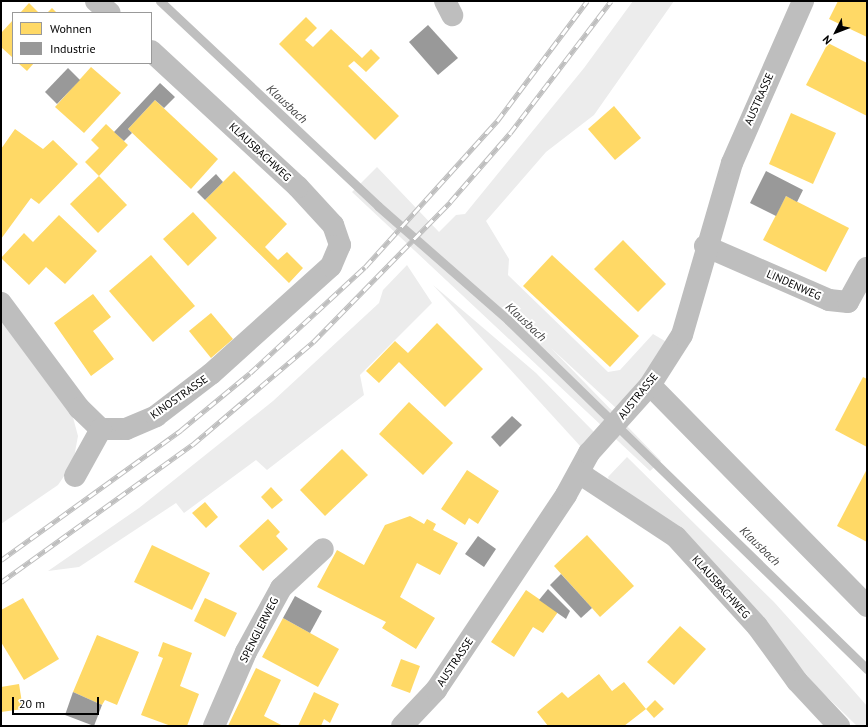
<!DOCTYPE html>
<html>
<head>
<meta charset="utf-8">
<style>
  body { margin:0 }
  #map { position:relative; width:868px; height:727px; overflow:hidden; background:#fff; font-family:"PT Sans",sans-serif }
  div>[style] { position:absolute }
  .green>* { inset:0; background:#ececec }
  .homes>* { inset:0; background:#ffd966 }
  .industry>* { inset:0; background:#999 }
  .stream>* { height:9px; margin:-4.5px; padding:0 4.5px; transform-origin:4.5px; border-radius:4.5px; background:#bfbfbf }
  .minor>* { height:22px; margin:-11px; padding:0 11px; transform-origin:11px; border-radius:11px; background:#bebebe }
  .rail>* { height:4.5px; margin-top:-2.25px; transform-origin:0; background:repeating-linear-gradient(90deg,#fff 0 9px,#bebebe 0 18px); box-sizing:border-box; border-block:1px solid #bebebe }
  span { translate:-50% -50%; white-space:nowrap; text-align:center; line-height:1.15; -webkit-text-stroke:4px #fff; paint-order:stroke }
  .street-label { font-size:11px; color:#000 }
  .water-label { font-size:12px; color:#444; font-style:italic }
  .frame { position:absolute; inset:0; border:2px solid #000; pointer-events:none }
  .legend { position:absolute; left:12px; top:12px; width:140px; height:52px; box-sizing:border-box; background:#fff; border:1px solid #999; margin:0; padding:5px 7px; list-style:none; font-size:12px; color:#000 }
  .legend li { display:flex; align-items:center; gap:8px; height:20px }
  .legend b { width:20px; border:1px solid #999 }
  .north { position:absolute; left:816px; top:12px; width:40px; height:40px; -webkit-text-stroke:3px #fff; paint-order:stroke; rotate:228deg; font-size:11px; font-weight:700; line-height:16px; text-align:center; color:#000 }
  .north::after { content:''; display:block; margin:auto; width:14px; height:18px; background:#000; clip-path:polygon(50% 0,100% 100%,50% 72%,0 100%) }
  .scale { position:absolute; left:12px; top:697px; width:87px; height:18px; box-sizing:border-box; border:2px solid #000; border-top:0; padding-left:5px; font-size:12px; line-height:14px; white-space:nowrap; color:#000; -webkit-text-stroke:3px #fff; paint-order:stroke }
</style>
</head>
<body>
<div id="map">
  <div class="green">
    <i style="clip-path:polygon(633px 1px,674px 1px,594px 115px,546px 152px,486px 221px,509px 259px,508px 275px,608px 372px,620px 370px,653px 334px,670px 344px,616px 408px,551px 348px,661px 461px,650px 471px,352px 192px,377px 167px,439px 232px,456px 215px,465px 214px,584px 68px)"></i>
    <i style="clip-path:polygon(407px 265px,432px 303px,360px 375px,364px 395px,267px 470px,256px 460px,184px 513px,176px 503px,79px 567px,48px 571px,139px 508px,273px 401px,379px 303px,383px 290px)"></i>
    <i style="clip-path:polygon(433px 285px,536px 373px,594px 432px,581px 447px)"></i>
    <i style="clip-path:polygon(1px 317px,71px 410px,78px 436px,73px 463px,58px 485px,1px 524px)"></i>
    <i style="clip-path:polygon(627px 457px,774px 602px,846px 682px,867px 706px,867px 726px,857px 726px,817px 687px,685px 533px,611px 487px,608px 477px)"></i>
  </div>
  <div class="homes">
    <i style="clip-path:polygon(838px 1px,867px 1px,867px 37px,829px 19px)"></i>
    <i style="clip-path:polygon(29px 3px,39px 13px,20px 13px)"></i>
    <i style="clip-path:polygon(52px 8px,57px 13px,47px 13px)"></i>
    <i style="clip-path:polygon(306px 17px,317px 28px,305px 40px,313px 47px,331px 29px,362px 58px,371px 49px,380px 58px,366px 72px,354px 61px,348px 66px,399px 116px,375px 140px,279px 44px)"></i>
    <i style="clip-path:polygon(13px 20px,13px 58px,1px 47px,1px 33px)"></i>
    <i style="clip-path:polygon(828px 43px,867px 63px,867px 116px,806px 85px)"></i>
    <i style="clip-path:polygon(18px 63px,34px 63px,27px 71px)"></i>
    <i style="clip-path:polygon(91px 67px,121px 93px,84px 133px,55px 107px)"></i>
    <i style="clip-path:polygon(155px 100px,218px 159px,191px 189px,128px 129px)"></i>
    <i style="clip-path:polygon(614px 106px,641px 138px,615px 160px,588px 129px)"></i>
    <i style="clip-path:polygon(791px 113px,836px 133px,813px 184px,769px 164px)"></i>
    <i style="clip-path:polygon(106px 124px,128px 145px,99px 176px,85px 162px,99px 148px,91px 140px)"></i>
    <i style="clip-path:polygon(15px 129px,43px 149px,53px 140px,78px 164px,39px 204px,31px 198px,1px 239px,1px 149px)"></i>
    <i style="clip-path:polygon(234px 171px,287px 224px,265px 247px,278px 260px,287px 252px,303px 268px,289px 283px,205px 200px)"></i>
    <i style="clip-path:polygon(99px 176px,127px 205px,98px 233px,70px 204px)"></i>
    <i style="clip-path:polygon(786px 196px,849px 228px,826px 272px,763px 240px)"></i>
    <i style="clip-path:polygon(193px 212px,217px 238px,188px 266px,163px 239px)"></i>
    <i style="clip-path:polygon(59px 215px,97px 251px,65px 284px,46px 267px,29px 285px,1px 258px,24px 233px,33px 242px)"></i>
    <i style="clip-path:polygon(623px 240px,666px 284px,638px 312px,594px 269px)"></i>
    <i style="clip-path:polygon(151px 255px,195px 306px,153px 342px,109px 291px)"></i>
    <i style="clip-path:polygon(552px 255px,639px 336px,610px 367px,523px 286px)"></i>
    <i style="clip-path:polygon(93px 294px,111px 317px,93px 331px,114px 359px,91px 376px,54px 323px)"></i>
    <i style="clip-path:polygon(211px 313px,233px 339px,211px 358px,189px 331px)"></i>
    <i style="clip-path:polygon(437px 323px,483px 369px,445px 407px,399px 362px,379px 383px,366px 371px,395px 341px,408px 353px)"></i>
    <i style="clip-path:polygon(863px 377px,867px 379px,867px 447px,835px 430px)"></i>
    <i style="clip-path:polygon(409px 402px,453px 443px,423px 475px,379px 434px)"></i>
    <i style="clip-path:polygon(342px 449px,368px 475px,325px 516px,300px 490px)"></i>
    <i style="clip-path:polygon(867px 469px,867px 542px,837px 526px)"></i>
    <i style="clip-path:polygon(467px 470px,499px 491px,478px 524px,469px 518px,465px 525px,441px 509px)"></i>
    <i style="clip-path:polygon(271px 487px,283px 500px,272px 509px,261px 497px)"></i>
    <i style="clip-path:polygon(205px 502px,218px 517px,206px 528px,192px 513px)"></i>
    <i style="clip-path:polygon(410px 516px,424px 524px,427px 519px,436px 524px,433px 530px,458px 543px,440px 575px,417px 563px,400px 597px,435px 618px,416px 649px,382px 628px,386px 622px,317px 587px,337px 550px,364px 565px,385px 525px)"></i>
    <i style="clip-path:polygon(268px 519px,280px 532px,276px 536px,288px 549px,263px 571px,239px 546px)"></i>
    <i style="clip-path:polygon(587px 535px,634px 586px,600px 617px,554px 566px)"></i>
    <i style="clip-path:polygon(152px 545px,210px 573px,192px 610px,134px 582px)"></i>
    <i style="clip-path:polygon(526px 590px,558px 612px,543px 633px,533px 627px,514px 657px,491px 642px)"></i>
    <i style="clip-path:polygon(23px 598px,59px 659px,24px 680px,1px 642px,1px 610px)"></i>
    <i style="clip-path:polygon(205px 598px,237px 613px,225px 637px,194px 621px)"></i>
    <i style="clip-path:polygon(283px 618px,339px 649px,318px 687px,262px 657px)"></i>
    <i style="clip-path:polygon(680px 626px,706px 649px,674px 685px,647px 662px)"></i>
    <i style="clip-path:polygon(97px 635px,139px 652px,117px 705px,105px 700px,102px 705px,73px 692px)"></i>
    <i style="clip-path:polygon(163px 642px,192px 653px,180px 686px,199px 694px,187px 726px,171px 726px,141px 715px,163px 658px,158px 656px)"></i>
    <i style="clip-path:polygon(401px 659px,420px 666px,410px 693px,391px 686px)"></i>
    <i style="clip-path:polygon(256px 668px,281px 680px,264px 716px,283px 726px,228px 726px)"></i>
    <i style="clip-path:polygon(599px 674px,612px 691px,624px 682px,646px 709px,624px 726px,548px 726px,537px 712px,562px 692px,568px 698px)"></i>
    <i style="clip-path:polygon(19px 684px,23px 709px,1px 712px,1px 687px)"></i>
    <i style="clip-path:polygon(314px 692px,339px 704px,330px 723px,324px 719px,321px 726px,298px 726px)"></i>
    <i style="clip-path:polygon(655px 700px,664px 709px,654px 718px,646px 709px)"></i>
  </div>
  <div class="industry">
    <i style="clip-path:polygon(428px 25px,458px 58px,438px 75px,409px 42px)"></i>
    <i style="clip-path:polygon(68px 68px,80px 80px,57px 104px,45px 92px)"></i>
    <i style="clip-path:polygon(160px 83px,175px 97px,164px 108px,155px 100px,128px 129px,132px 133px,124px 141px,114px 132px)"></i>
    <i style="clip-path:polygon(766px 171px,803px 190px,797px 202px,786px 196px,776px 216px,750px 203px)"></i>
    <i style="clip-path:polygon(216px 174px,223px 182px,205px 200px,197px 192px)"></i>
    <i style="clip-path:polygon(512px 416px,522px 425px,500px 447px,491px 437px)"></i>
    <i style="clip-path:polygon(478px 536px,496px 549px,484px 567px,465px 554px)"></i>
    <i style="clip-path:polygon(561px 574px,592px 608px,581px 618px,550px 585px)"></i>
    <i style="clip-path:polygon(548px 589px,570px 611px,566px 619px,539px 600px)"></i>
    <i style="clip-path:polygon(295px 596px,322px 611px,310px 633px,283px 618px)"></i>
    <i style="clip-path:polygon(73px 692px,102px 705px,94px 726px,65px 715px)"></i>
  </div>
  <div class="stream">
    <i style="left:160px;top:1px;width:299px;rotate:43.2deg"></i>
    <i style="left:378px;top:206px;width:173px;rotate:41.2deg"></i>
    <i style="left:508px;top:320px;width:501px;rotate:44.19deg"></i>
  </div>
  <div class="minor">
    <i style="left:96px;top:1px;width:18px;rotate:41deg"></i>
    <i style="left:445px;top:1px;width:16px;rotate:63deg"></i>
    <i style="left:705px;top:246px;width:135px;rotate:23.5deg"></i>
    <i style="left:829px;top:300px;width:19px;rotate:6deg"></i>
    <i style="left:848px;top:302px;width:39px;rotate:-61deg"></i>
    <i style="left:1px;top:303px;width:131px;rotate:53.4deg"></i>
    <i style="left:79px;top:408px;width:30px;rotate:44deg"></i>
    <i style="left:101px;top:429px;width:25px"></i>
    <i style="left:126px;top:429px;width:33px;rotate:-23deg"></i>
    <i style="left:156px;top:416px;width:69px;rotate:-37.4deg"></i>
    <i style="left:211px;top:374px;width:161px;rotate:-42deg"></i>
    <i style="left:331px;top:266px;width:23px;rotate:-67deg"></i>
    <i style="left:340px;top:245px;width:21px;rotate:-109deg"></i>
    <i style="left:333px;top:225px;width:52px;rotate:-132.6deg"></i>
    <i style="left:298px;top:187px;width:200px;rotate:-137.2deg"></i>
    <i style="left:650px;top:385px;width:310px;rotate:45.5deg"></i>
    <i style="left:579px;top:473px;width:116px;rotate:33.4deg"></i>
    <i style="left:676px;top:537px;width:120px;rotate:47.7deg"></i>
    <i style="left:757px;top:626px;width:68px;rotate:54deg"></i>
    <i style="left:797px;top:681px;width:62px;rotate:47deg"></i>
    <i style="left:75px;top:476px;width:54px;rotate:-61deg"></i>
    <i style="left:214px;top:726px;width:81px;rotate:-66.6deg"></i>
    <i style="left:246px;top:652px;width:73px;rotate:-61.3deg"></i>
    <i style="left:281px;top:588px;width:57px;rotate:-42.9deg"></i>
    <i style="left:402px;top:726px;width:50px;rotate:-46.6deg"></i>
    <i style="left:436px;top:690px;width:234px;rotate:-56.3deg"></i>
    <i style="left:566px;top:495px;width:48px;rotate:-61.3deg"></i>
    <i style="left:589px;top:453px;width:91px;rotate:-48.1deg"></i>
    <i style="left:650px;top:385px;width:59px;rotate:-57.4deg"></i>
    <i style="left:682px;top:335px;width:179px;rotate:-73.8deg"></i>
    <i style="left:732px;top:163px;width:177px;rotate:-66.3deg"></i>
  </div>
  <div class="rail">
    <i style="left:1px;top:560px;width:222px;rotate:-35.8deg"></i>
    <i style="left:181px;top:430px;width:89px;rotate:-39.6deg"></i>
    <i style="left:250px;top:373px;width:156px;rotate:-42.7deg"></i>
    <i style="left:365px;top:267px;width:197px;rotate:-47.9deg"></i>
    <i style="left:497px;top:121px;width:150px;rotate:-53.1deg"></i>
    <i style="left:1px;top:582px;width:235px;rotate:-35.7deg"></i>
    <i style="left:192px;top:445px;width:159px;rotate:-40.4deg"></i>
    <i style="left:313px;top:342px;width:196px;rotate:-45.6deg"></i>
    <i style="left:450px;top:202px;width:91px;rotate:-49deg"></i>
    <i style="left:510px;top:133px;width:166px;rotate:-52.6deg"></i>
  </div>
  <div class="street-label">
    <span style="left:759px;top:99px;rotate:-66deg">AUSTRASSE</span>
    <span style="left:260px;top:152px;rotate:43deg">KLAUSBACHWEG</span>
    <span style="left:794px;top:285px;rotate:24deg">LINDENWEG</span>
    <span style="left:638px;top:396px;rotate:-51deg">AUSTRASSE</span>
    <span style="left:179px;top:397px;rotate:-35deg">KINOSTRASSE</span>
    <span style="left:721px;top:587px;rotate:48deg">KLAUSBACHWEG</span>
    <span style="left:259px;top:630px;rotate:-63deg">SPENGLERWEG</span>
    <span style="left:455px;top:662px;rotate:-56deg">AUSTRASSE</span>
  </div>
  <div class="water-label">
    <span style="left:287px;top:104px;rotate:43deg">Klausbach</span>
    <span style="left:526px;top:322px;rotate:43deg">Klausbach</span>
    <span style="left:760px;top:546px;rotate:44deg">Klausbach</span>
  </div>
  <div class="frame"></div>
  <ul class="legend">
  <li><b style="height:11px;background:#ffd966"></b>Wohnen</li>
  <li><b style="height:11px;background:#999"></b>Industrie</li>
  </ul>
  <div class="north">N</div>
  <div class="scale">20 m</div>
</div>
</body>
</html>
